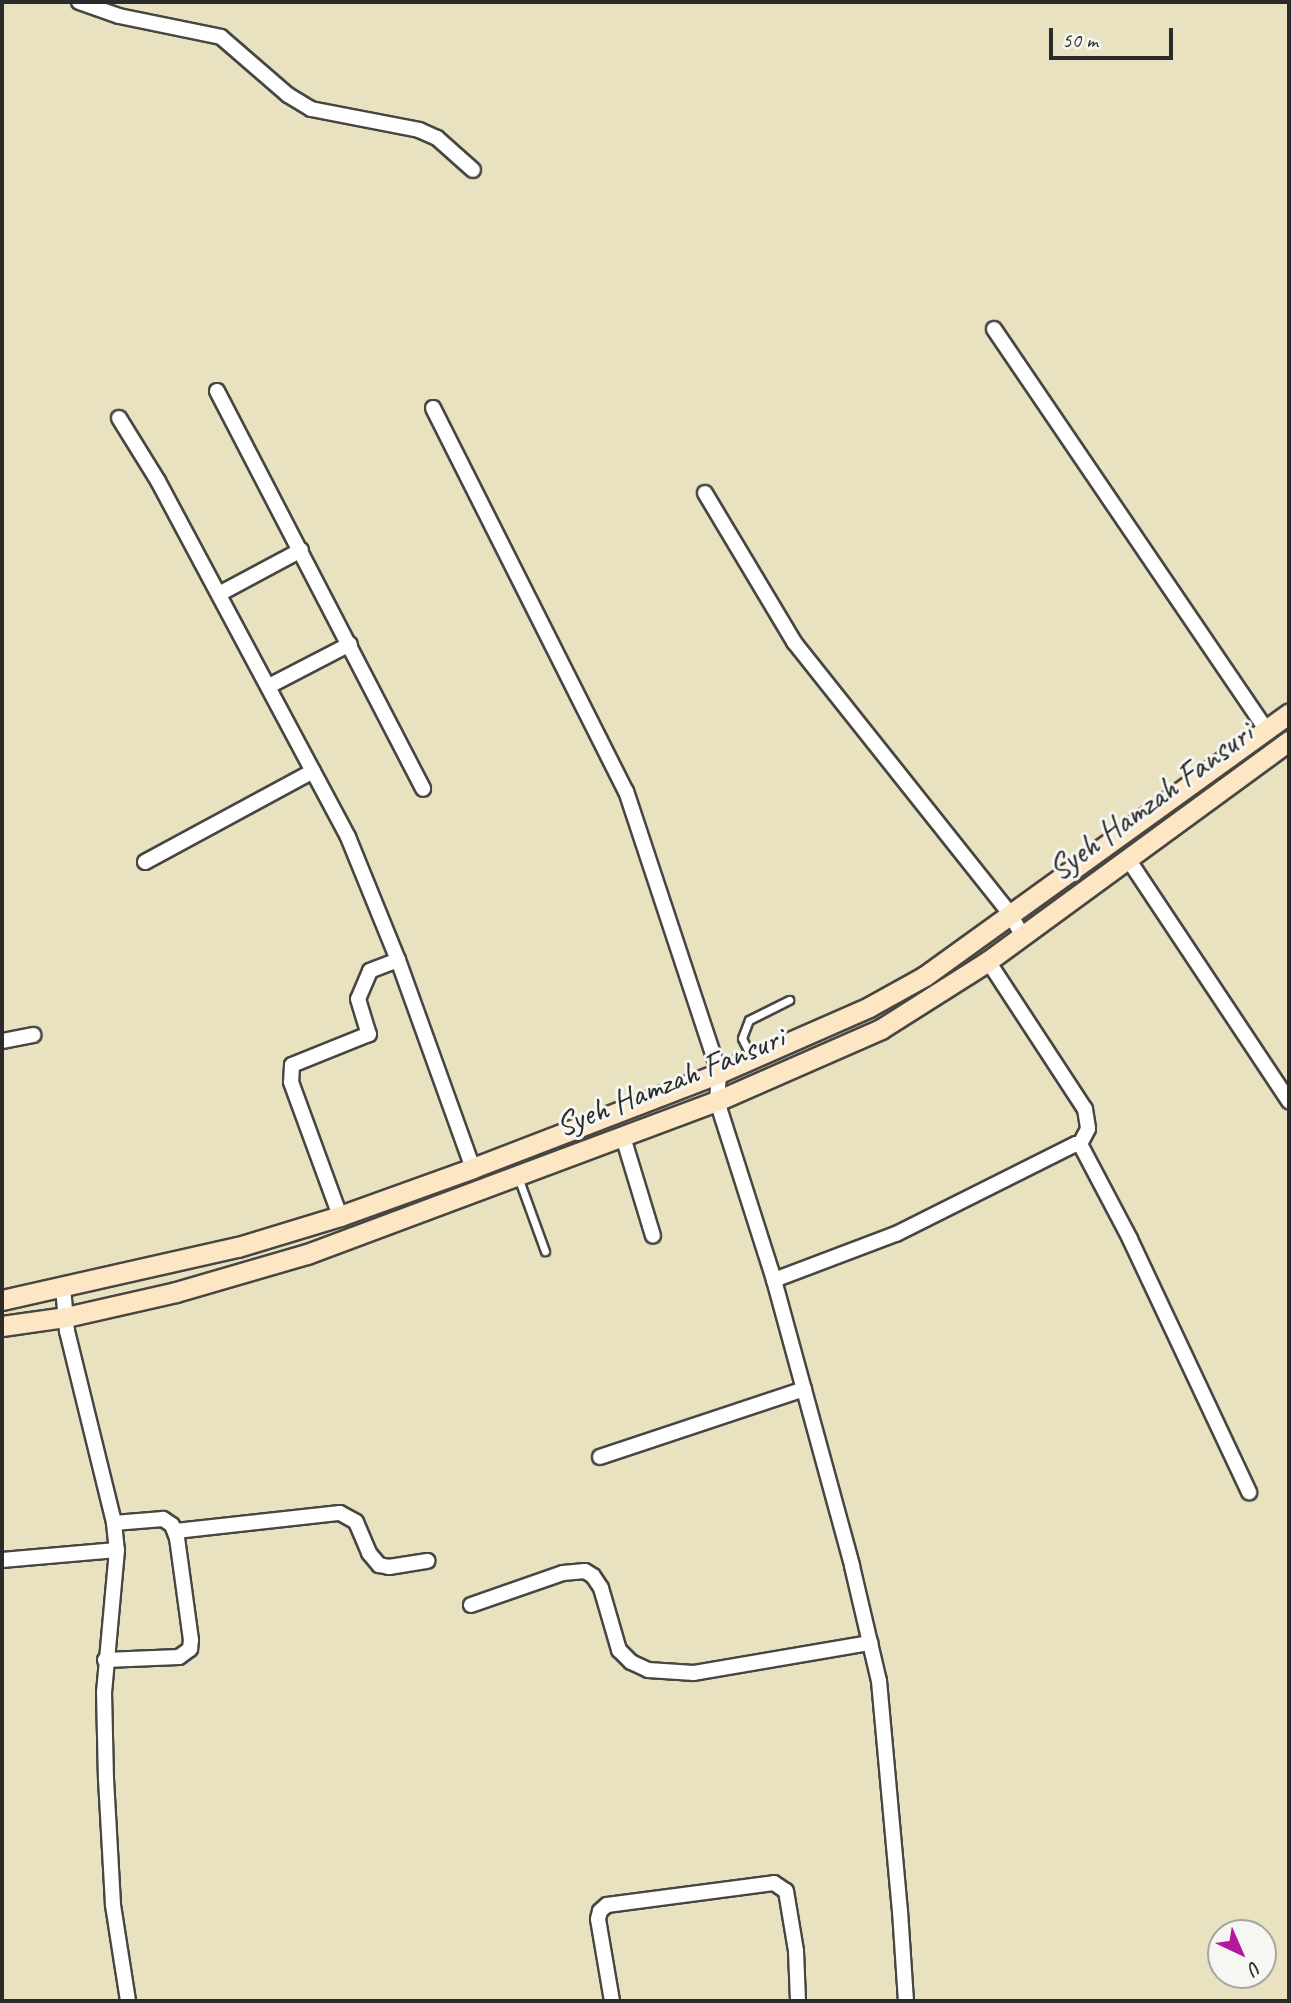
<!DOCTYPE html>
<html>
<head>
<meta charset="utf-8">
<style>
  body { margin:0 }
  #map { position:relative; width:1291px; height:2003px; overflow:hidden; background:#e9e2c1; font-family:Caveat,sans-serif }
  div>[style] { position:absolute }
  .roads { filter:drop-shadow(2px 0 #484642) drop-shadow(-2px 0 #484642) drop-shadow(0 2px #484642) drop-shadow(0 -2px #484642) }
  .service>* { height:7px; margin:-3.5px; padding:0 3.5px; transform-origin:3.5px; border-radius:3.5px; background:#fff }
  .minor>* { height:14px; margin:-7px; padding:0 7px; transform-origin:7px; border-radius:7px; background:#fff }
  .secondary>* { height:19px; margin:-9.5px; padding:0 9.5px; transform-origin:9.5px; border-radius:9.5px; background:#fce6c4 }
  span { translate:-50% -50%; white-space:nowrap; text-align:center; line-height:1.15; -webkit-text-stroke:6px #f6f6f2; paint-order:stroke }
  .street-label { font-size:33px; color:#2b2b2b }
  .frame { position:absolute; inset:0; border:4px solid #2b2b2b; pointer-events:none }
  .north { position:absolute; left:1207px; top:1919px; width:70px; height:70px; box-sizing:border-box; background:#f6f6f2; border:2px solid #a5a5a2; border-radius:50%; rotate:136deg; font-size:19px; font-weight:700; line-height:28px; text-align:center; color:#2b2b2b }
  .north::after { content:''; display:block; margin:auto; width:24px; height:32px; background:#b5179e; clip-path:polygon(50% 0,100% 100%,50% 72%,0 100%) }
  .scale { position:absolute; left:1049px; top:28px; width:124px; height:32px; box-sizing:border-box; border:4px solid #2b2b2b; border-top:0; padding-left:9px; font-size:21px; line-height:24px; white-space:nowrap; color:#2b2b2b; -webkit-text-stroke:5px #f6f6f2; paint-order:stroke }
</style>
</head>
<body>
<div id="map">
  <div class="roads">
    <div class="service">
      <i style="left:752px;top:1058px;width:22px;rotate:-117deg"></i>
      <i style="left:742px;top:1038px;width:19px;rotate:-69deg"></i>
      <i style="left:749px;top:1020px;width:45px;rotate:-26.6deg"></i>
      <i style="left:518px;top:1177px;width:79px;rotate:70deg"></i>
    </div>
    <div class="minor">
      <i style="left:79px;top:2px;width:42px;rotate:19.3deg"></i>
      <i style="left:119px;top:16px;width:104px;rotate:11.6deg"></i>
      <i style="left:221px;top:37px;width:89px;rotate:40.9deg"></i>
      <i style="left:288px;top:95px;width:27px;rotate:31deg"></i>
      <i style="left:311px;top:109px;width:110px;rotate:11deg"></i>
      <i style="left:419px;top:130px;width:20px;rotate:24deg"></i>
      <i style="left:437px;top:138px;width:48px;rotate:41.6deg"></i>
      <i style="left:994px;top:329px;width:484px;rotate:55.8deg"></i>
      <i style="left:217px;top:391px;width:448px;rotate:62.6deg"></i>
      <i style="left:433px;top:408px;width:429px;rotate:63.3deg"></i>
      <i style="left:626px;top:791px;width:297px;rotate:71.7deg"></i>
      <i style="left:719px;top:1073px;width:28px;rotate:94deg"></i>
      <i style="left:717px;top:1101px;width:188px;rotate:72.3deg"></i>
      <i style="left:774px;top:1280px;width:296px;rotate:74.7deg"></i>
      <i style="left:852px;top:1566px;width:118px;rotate:76.8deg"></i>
      <i style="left:879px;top:1681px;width:231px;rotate:84.8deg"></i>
      <i style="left:900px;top:1911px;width:90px;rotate:86.2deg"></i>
      <i style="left:119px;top:418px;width:74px;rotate:58.2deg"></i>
      <i style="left:158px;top:481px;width:404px;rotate:61.9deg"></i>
      <i style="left:348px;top:837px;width:133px;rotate:67.9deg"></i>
      <i style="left:398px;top:960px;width:30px;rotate:159deg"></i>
      <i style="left:370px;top:971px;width:30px;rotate:113deg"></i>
      <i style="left:358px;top:999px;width:37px;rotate:73deg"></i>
      <i style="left:369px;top:1034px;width:83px;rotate:158.1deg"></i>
      <i style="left:292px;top:1065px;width:17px;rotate:93deg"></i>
      <i style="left:291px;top:1082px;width:143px;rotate:69.9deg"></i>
      <i style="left:705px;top:493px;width:174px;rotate:59.1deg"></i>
      <i style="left:794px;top:642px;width:347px;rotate:51.5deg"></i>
      <i style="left:1010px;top:914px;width:24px;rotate:60deg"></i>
      <i style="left:219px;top:594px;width:93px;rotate:-28.2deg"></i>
      <i style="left:269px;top:686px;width:91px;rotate:-27.4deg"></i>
      <i style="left:1128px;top:859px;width:291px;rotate:56.4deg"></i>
      <i style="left:145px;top:862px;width:191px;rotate:-28.4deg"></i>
      <i style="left:398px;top:960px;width:221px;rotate:70.2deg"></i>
      <i style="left:988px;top:961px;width:177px;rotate:56.8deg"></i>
      <i style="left:1085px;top:1109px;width:20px;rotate:81deg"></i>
      <i style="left:1088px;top:1129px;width:17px;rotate:118deg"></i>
      <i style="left:2px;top:1041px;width:32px;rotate:-11deg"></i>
      <i style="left:623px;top:1137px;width:103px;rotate:73.1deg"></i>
      <i style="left:1080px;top:1144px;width:107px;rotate:62.2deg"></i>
      <i style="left:1130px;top:1239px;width:280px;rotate:64.8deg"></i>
      <i style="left:774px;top:1280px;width:130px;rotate:-20.7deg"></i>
      <i style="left:896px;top:1234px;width:201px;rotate:-26.6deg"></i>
      <i style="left:1076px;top:1144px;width:4px"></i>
      <i style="left:63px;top:1288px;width:43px;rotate:84.7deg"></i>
      <i style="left:67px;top:1331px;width:198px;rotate:76.2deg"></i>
      <i style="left:114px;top:1523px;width:27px;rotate:84deg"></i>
      <i style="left:117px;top:1550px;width:143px;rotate:95.2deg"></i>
      <i style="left:104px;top:1692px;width:87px;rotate:88.7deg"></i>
      <i style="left:106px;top:1779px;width:126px;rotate:86.8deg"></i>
      <i style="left:113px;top:1905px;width:97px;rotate:81.1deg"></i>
      <i style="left:600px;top:1457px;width:215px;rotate:-18.4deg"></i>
      <i style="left:176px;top:1531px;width:165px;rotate:-6.3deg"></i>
      <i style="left:340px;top:1513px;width:18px;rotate:29deg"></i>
      <i style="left:356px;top:1522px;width:34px;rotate:67deg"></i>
      <i style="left:369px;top:1553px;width:16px;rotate:50deg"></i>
      <i style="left:379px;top:1565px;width:10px;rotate:11deg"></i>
      <i style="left:389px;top:1567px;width:39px;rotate:-9deg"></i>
      <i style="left:2px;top:1560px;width:115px;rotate:-5deg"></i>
      <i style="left:471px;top:1605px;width:97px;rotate:-19.2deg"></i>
      <i style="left:563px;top:1573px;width:22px;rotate:-5deg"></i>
      <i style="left:585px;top:1571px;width:9px;rotate:32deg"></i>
      <i style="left:593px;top:1576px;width:14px;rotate:56deg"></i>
      <i style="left:601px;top:1588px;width:65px;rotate:73.8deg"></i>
      <i style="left:619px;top:1650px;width:17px;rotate:45deg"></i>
      <i style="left:631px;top:1662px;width:19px;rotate:25deg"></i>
      <i style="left:648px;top:1670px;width:46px;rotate:3.7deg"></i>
      <i style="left:694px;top:1673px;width:179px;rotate:-9.7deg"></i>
      <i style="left:105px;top:1660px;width:74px;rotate:-2.3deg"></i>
      <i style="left:179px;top:1657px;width:14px;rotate:-36deg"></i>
      <i style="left:190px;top:1649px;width:9px;rotate:-84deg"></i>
      <i style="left:191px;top:1640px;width:103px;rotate:-97.8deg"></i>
      <i style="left:177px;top:1538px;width:14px;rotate:-111deg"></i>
      <i style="left:172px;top:1525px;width:11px;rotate:-146deg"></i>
      <i style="left:163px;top:1519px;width:49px;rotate:175.3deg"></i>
      <i style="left:612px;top:2001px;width:83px;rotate:-99.7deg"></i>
      <i style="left:598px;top:1919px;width:8px;rotate:-76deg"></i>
      <i style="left:600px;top:1911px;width:9px;rotate:-41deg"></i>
      <i style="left:607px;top:1905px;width:168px;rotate:-7.5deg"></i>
      <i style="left:774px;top:1883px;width:14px;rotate:34deg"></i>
      <i style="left:786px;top:1891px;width:61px;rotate:80.5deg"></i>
      <i style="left:796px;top:1951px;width:50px;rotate:87.7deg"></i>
    </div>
    <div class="secondary">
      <i style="left:2px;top:1300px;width:242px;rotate:-12.7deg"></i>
      <i style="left:238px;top:1247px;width:107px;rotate:-16.9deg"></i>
      <i style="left:340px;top:1216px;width:141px;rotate:-19.8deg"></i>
      <i style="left:473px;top:1168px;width:264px;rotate:-21.1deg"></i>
      <i style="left:719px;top:1073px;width:164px;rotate:-23.7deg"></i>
      <i style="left:869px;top:1007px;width:64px;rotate:-29deg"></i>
      <i style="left:925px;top:976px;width:449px;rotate:-35.8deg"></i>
      <i style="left:2px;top:1326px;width:65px;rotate:-8deg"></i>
      <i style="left:66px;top:1317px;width:113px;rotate:-12.8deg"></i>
      <i style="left:176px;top:1292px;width:136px;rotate:-16.2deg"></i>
      <i style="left:307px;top:1254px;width:438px;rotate:-20.5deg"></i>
      <i style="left:717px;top:1101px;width:179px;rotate:-23.7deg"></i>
      <i style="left:881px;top:1029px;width:127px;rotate:-32.4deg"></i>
      <i style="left:988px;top:961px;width:373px;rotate:-36.2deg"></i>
    </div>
  </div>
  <div class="street-label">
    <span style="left:1151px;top:802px;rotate:-36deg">Syeh Hamzah Fansuri</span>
    <span style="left:670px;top:1082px;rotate:-22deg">Syeh Hamzah Fansuri</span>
  </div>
  <div class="frame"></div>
  <div class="north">U</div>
  <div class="scale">50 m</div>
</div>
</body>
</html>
